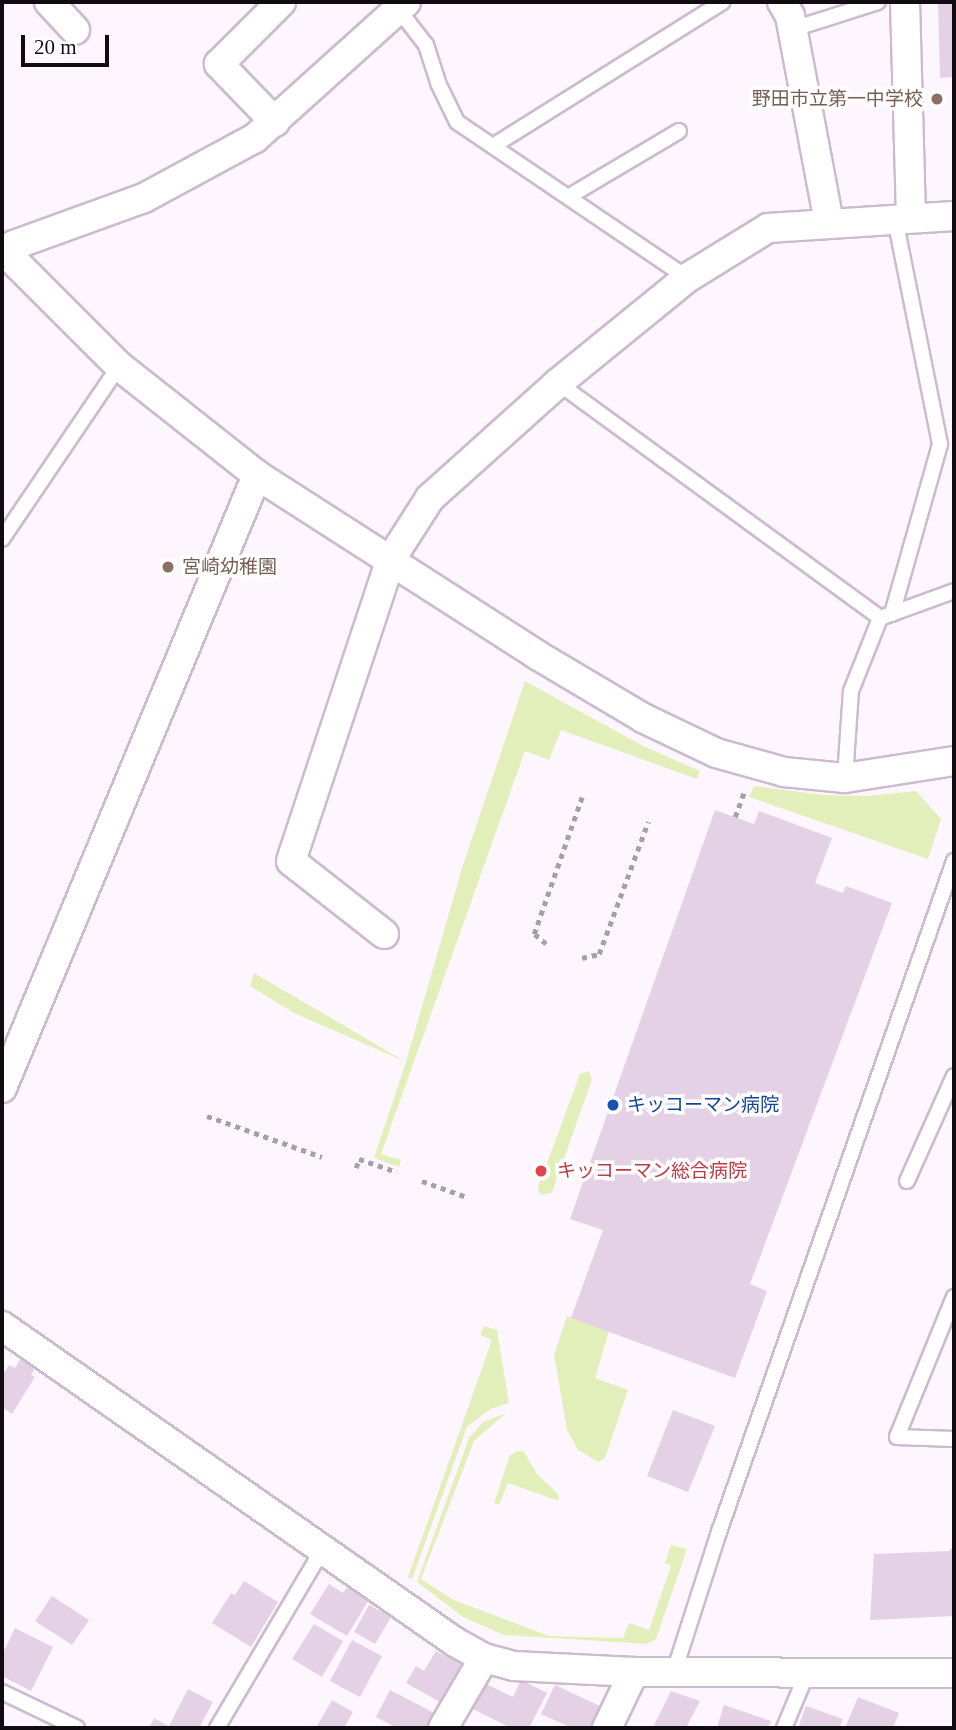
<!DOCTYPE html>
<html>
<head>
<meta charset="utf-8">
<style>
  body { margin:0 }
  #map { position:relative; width:956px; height:1730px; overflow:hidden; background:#fdf6fe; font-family:"Times New Roman","Noto Sans JP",serif }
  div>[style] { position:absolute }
  .green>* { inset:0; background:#e3efbb }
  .building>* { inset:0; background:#e4d1e6 }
  .path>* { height:4.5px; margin-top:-2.25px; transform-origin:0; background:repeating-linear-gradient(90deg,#a69fa7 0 5px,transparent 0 10px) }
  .roads { filter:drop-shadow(2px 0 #ccbacf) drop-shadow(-2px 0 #ccbacf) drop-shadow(0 2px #ccbacf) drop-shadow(0 -2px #ccbacf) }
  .service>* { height:14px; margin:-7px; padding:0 7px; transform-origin:7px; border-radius:7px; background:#fff }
  .minor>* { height:28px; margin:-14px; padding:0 14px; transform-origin:14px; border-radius:14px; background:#fff }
  .dots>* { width:19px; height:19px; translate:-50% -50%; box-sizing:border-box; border:4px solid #fff; border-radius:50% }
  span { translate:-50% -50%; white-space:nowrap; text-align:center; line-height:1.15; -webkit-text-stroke:7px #fff; paint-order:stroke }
  .education-label { font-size:19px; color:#785e54 }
  .right { translate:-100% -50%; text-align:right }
  .left { translate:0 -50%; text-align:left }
  .transit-label { font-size:19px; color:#164399 }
  .health-label { font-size:19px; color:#be3a42 }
  .frame { position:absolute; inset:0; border:4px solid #110b12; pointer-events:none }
  .scale { position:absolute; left:21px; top:35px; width:88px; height:32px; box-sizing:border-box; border:4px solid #110b12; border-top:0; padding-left:9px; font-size:21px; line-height:24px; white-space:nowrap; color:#110b12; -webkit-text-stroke:5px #fff; paint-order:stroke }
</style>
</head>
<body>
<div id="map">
  <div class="green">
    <i style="clip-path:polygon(525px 681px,643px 746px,700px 771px,697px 779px,561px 730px,549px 760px,525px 751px,381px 1154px,401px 1160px,399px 1167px,374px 1158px,406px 1062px,294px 1013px,250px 986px,254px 973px,406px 1062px,462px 868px)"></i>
    <i style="clip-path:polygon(754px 786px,823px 795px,867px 796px,916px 791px,941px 819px,928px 859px,749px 797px)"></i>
    <i style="clip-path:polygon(589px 1071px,592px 1079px,552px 1193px,540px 1195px,538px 1187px,580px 1074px)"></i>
    <i style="clip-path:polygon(567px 1316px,609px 1331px,595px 1378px,628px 1390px,605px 1458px,598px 1462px,578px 1450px,567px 1430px,554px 1355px)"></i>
    <i style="clip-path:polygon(484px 1326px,497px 1330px,509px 1403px,490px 1409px,467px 1427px,412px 1579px,408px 1577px,492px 1340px,480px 1335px)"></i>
    <i style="clip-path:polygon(506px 1413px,474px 1441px,421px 1579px,454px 1600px,549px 1636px,623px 1638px,629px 1623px,649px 1630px,671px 1566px,665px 1563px,671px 1545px,687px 1549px,656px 1639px,647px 1644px,504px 1635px,463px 1617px,417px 1582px,469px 1438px,483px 1422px)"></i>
    <i style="clip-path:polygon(518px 1451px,524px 1452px,537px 1474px,558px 1494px,559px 1501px,508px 1483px,499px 1505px,494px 1503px,510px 1455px)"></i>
  </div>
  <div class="building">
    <i style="clip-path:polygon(938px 2px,954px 2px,954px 77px,940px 78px)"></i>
    <i style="clip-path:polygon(715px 810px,754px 824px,759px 811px,832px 838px,815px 883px,843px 893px,846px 886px,892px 903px,750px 1284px,767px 1291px,735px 1378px,571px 1318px,603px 1230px,570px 1219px)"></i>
    <i style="clip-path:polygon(21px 1358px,36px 1367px,31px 1375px,35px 1377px,12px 1414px,2px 1407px,2px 1376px,9px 1365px,15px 1368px)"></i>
    <i style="clip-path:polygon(673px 1410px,715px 1426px,688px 1492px,647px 1476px)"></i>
    <i style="clip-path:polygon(954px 1545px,954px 1616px,870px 1620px,874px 1554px,949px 1551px)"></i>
    <i style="clip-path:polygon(244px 1581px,278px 1602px,251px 1647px,212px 1623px,231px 1593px,235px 1595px)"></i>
    <i style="clip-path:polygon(329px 1584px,343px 1593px,349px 1585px,370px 1598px,347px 1636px,310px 1614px)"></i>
    <i style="clip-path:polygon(52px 1596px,89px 1620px,72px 1645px,35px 1621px)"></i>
    <i style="clip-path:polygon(369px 1605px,391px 1617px,375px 1644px,354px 1632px)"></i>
    <i style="clip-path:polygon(314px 1624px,343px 1641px,322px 1677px,292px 1659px)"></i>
    <i style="clip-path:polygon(15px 1628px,53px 1647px,31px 1691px,2px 1676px,2px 1655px)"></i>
    <i style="clip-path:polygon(352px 1640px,382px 1656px,360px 1697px,330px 1681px)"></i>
    <i style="clip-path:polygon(436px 1651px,461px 1664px,440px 1702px,406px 1683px,416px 1666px,424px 1671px)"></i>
    <i style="clip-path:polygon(521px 1680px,547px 1693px,529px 1728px,511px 1728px,473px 1709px,486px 1684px,513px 1697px)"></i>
    <i style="clip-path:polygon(555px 1685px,602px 1707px,592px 1728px,572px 1728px,541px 1714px)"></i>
    <i style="clip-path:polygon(188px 1689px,213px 1702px,199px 1728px,149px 1728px,154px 1718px,169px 1726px)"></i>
    <i style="clip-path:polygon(390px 1690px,438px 1715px,431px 1728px,397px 1728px,376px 1717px)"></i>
    <i style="clip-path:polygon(671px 1691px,700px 1701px,686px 1728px,660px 1728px,654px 1725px)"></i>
    <i style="clip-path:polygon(858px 1697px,899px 1713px,893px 1728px,845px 1728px)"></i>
    <i style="clip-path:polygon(332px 1700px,353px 1712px,344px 1728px,316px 1728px)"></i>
    <i style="clip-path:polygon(724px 1705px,771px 1721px,768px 1728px,717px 1728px)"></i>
    <i style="clip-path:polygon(806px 1706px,843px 1719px,839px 1728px,798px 1728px)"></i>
  </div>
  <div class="path">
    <i style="left:735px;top:817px;width:29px;rotate:-70deg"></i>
    <i style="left:546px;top:944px;width:16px;rotate:-140deg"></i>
    <i style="left:534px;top:934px;width:145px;rotate:-70.7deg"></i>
    <i style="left:582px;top:958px;width:17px;rotate:-13deg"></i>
    <i style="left:599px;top:954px;width:141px;rotate:-69.6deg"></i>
    <i style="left:207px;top:1116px;width:122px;rotate:19.6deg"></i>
    <i style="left:356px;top:1168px;width:9px;rotate:-72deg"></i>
    <i style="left:359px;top:1159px;width:40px;rotate:18.9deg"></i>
    <i style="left:422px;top:1181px;width:45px;rotate:19.7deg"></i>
  </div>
  <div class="roads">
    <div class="service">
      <i style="left:398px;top:9px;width:46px;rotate:52.1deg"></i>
      <i style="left:426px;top:45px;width:40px;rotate:72deg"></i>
      <i style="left:438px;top:83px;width:43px;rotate:64deg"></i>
      <i style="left:457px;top:122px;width:278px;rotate:34.1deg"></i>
      <i style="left:793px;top:29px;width:89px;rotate:-17.6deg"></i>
      <i style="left:493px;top:146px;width:271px;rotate:-32.1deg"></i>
      <i style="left:568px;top:197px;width:129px;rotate:-30.7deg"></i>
      <i style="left:558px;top:383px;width:399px;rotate:36.1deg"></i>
      <i style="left:880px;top:618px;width:79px;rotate:-20deg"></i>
      <i style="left:2px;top:539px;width:209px;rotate:-55.9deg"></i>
      <i style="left:892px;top:614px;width:177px;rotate:-74.2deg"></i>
      <i style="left:940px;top:444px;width:230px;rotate:-101.3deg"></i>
      <i style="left:845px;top:778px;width:87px;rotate:-86.1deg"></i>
      <i style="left:851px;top:691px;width:79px;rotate:-68.3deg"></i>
      <i style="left:907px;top:1181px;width:115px;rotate:-65.9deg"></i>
      <i style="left:954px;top:1297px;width:151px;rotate:112.2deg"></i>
      <i style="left:897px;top:1437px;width:57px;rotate:2deg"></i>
      <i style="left:674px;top:1672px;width:147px;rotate:-72.2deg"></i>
      <i style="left:719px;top:1532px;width:711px;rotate:-70.7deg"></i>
      <i style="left:2px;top:1692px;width:83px;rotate:25.6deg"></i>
      <i style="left:217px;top:1728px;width:208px;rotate:-59.4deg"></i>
      <i style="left:784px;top:1728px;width:60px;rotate:-67.3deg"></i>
    </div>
    <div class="minor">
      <i style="left:49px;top:2px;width:38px;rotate:47deg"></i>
      <i style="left:782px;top:2px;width:16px;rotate:60deg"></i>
      <i style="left:790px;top:16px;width:211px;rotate:79.3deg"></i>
      <i style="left:905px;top:2px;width:215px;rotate:88.4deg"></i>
      <i style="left:275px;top:122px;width:81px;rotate:-134deg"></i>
      <i style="left:219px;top:64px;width:88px;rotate:-45deg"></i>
      <i style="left:2px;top:249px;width:165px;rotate:45deg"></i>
      <i style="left:119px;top:366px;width:176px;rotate:38.3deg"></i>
      <i style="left:257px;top:475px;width:333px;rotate:32.7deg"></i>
      <i style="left:537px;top:655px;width:123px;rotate:30.7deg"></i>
      <i style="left:643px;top:718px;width:81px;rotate:25.6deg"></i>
      <i style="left:716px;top:753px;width:71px;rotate:15.6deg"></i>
      <i style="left:784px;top:772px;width:61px;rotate:5.6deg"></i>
      <i style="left:845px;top:778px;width:110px;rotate:-8.9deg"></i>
      <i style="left:2px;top:256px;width:16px;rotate:-43deg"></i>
      <i style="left:14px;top:245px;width:138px;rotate:-19.9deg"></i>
      <i style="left:144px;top:198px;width:126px;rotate:-28.4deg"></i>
      <i style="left:255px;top:138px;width:203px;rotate:-42deg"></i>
      <i style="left:384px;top:934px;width:118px;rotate:-141.9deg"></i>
      <i style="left:291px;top:861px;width:318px;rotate:-71.7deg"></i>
      <i style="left:391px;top:559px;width:72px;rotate:-57.4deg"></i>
      <i style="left:430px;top:498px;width:172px;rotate:-41.9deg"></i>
      <i style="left:558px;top:383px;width:166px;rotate:-39.1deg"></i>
      <i style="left:687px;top:278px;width:95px;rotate:-31.7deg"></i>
      <i style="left:768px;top:228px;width:186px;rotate:-3.7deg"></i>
      <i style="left:2px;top:1088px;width:664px;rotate:-67.41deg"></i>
      <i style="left:2px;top:1326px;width:552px;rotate:34.9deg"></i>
      <i style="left:455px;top:1642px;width:33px;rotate:29deg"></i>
      <i style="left:484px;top:1658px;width:31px;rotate:15deg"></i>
      <i style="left:514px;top:1666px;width:120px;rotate:2.9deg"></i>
      <i style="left:634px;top:1672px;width:320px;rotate:0.2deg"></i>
      <i style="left:443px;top:1728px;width:81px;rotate:-59.6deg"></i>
      <i style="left:607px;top:1728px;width:62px;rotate:-64.3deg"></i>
    </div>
  </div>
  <div class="dots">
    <i style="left:937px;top:99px;background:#8d6e63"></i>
    <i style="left:168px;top:567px;background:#8d6e63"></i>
    <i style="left:613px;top:1105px;background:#1a4fb4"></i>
    <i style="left:541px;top:1171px;background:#e0444e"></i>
  </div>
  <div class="education-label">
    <span class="right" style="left:923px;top:99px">野田市立第一中学校</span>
    <span class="left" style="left:182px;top:567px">宮崎幼稚園</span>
  </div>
  <div class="transit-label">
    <span class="left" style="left:627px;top:1105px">キッコーマン病院</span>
  </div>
  <div class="health-label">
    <span class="left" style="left:557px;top:1171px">キッコーマン総合病院</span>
  </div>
  <div class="frame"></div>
  <div class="scale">20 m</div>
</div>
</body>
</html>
